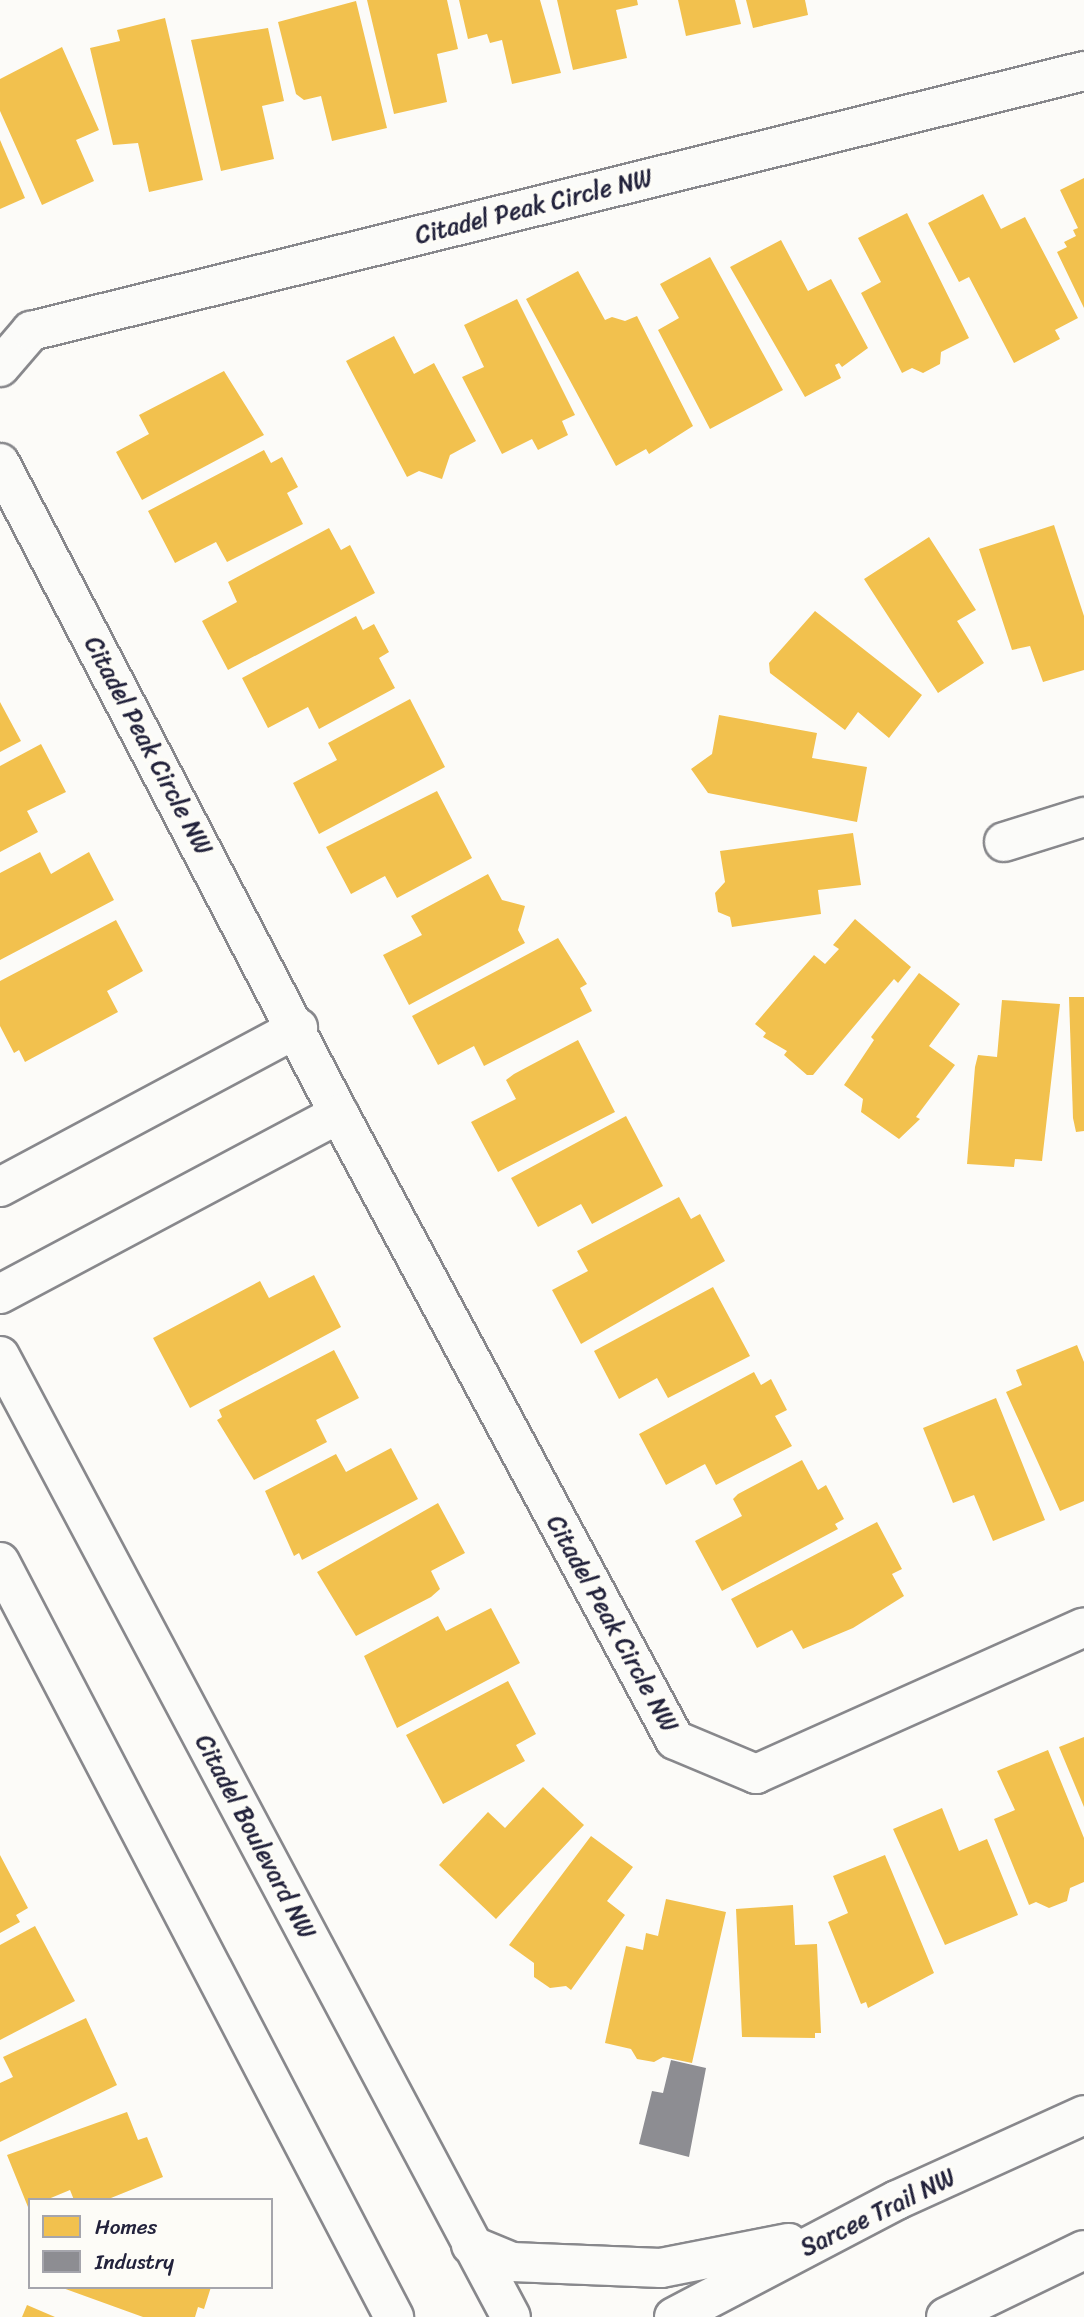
<!DOCTYPE html>
<html>
<head>
<meta charset="utf-8">
<style>
  body { margin:0 }
  #map { position:relative; width:1084px; height:2317px; overflow:hidden; background:#fcfbf8; font-family:Sriracha,sans-serif }
  div>[style] { position:absolute }
  .homes>* { inset:0; background:#f2c14e }
  .industry>* { inset:0; background:#8d8d92 }
  .roads { filter:drop-shadow(2px 0 #88888c) drop-shadow(-2px 0 #88888c) drop-shadow(0 2px #88888c) drop-shadow(0 -2px #88888c) }
  .minor>* { height:38px; margin:-19px; padding:0 19px; transform-origin:19px; border-radius:19px; background:#fbfbf9 }
  .major>* { height:38px; margin:-19px; padding:0 19px; transform-origin:19px; border-radius:19px; background:#fbfbf9 }
  span { translate:-50% -50%; white-space:nowrap; text-align:center; line-height:1.15; -webkit-text-stroke:7px #fdfcf7; paint-order:stroke }
  .street-label { font-size:24px; color:#22223b }
  .legend { position:absolute; left:28px; top:2198px; width:245px; height:91px; box-sizing:border-box; background:#fdfcf7; border:2px solid #a5a5ac; margin:0; padding:9px 12px; list-style:none; font-size:21px; color:#22223b }
  .legend li { display:flex; align-items:center; gap:14px; height:35px }
  .legend b { width:35px; border:2px solid #a5a5ac }
</style>
</head>
<body>
<div id="map">
  <div class="homes">
    <i style="clip-path:polygon(367px 0,447px 0,458px 49px,437px 54px,447px 102px,394px 114px)"></i>
    <i style="clip-path:polygon(459px 0,540px 0,561px 73px,512px 84px,502px 40px,490px 43px,487px 34px,468px 39px)"></i>
    <i style="clip-path:polygon(557px 0,637px 0,638px 5px,616px 10px,627px 58px,573px 70px)"></i>
    <i style="clip-path:polygon(678px 0,735px 0,741px 24px,686px 36px)"></i>
    <i style="clip-path:polygon(746px 0,805px 0,808px 15px,753px 28px)"></i>
    <i style="clip-path:polygon(356px 1px,387px 128px,332px 141px,321px 96px,304px 100px,296px 94px,278px 22px)"></i>
    <i style="clip-path:polygon(165px 18px,203px 180px,149px 192px,138px 143px,113px 145px,90px 48px,120px 41px,117px 30px)"></i>
    <i style="clip-path:polygon(268px 28px,284px 101px,262px 106px,274px 159px,221px 171px,191px 40px)"></i>
    <i style="clip-path:polygon(62px 47px,99px 130px,76px 140px,94px 181px,42px 205px,0 111px,0 79px)"></i>
    <i style="clip-path:polygon(0 140px,25px 198px,0 209px)"></i>
    <i style="clip-path:polygon(1084px 178px,1084px 308px,1057px 252px,1067px 247px,1064px 242px,1076px 236px,1073px 230px,1078px 228px,1060px 190px)"></i>
    <i style="clip-path:polygon(983px 194px,1001px 229px,1025px 217px,1078px 318px,1055px 330px,1060px 339px,1014px 363px,969px 277px,959px 282px,928px 223px)"></i>
    <i style="clip-path:polygon(907px 213px,969px 338px,941px 352px,940px 364px,923px 373px,912px 368px,902px 373px,861px 293px,881px 282px,858px 238px)"></i>
    <i style="clip-path:polygon(781px 240px,808px 291px,831px 279px,868px 348px,842px 367px,839px 363px,835px 365px,841px 378px,805px 397px,730px 267px)"></i>
    <i style="clip-path:polygon(710px 257px,783px 390px,710px 429px,658px 330px,679px 318px,660px 284px)"></i>
    <i style="clip-path:polygon(578px 271px,605px 320px,612px 317px,625px 321px,637px 316px,693px 426px,649px 454px,646px 449px,616px 466px,526px 299px)"></i>
    <i style="clip-path:polygon(517px 299px,575px 415px,562px 421px,568px 435px,538px 450px,532px 439px,502px 454px,462px 377px,484px 367px,464px 325px)"></i>
    <i style="clip-path:polygon(394px 336px,414px 374px,434px 363px,476px 441px,450px 455px,442px 479px,419px 471px,407px 477px,346px 361px)"></i>
    <i style="clip-path:polygon(224px 371px,264px 435px,142px 500px,116px 452px,149px 434px,139px 415px)"></i>
    <i style="clip-path:polygon(264px 450px,271px 463px,282px 457px,298px 487px,287px 493px,303px 524px,227px 562px,216px 542px,175px 563px,148px 511px)"></i>
    <i style="clip-path:polygon(1054px 525px,1084px 616px,1084px 670px,1043px 682px,1030px 646px,1012px 650px,979px 549px)"></i>
    <i style="clip-path:polygon(329px 528px,341px 550px,350px 545px,375px 593px,228px 670px,202px 621px,237px 602px,228px 582px)"></i>
    <i style="clip-path:polygon(929px 537px,976px 610px,957px 621px,984px 663px,938px 693px,864px 579px)"></i>
    <i style="clip-path:polygon(815px 611px,922px 695px,889px 738px,858px 712px,845px 730px,770px 673px,769px 663px)"></i>
    <i style="clip-path:polygon(356px 616px,363px 630px,374px 624px,389px 652px,379px 658px,395px 688px,319px 729px,308px 707px,268px 728px,242px 678px)"></i>
    <i style="clip-path:polygon(410px 699px,445px 767px,319px 834px,293px 783px,337px 760px,328px 743px)"></i>
    <i style="clip-path:polygon(0 702px,21px 741px,0 752px)"></i>
    <i style="clip-path:polygon(719px 715px,817px 733px,812px 758px,867px 767px,857px 822px,708px 793px,691px 769px,712px 754px)"></i>
    <i style="clip-path:polygon(41px 744px,66px 792px,27px 811px,38px 832px,0 852px,0 766px)"></i>
    <i style="clip-path:polygon(437px 791px,472px 858px,397px 898px,385px 876px,351px 894px,326px 847px)"></i>
    <i style="clip-path:polygon(853px 833px,861px 885px,818px 890px,821px 914px,732px 927px,730px 917px,718px 912px,715px 893px,725px 882px,720px 851px)"></i>
    <i style="clip-path:polygon(40px 852px,51px 874px,89px 852px,114px 900px,0 960px,0 873px)"></i>
    <i style="clip-path:polygon(488px 874px,502px 900px,525px 906px,518px 930px,525px 943px,409px 1005px,383px 955px,422px 935px,411px 916px)"></i>
    <i style="clip-path:polygon(855px 919px,911px 967px,898px 983px,894px 979px,813px 1075px,807px 1075px,784px 1055px,787px 1051px,763px 1037px,766px 1033px,755px 1024px,814px 955px,825px 964px,839px 949px,833px 945px)"></i>
    <i style="clip-path:polygon(116px 920px,143px 971px,107px 991px,118px 1012px,25px 1062px,19px 1050px,14px 1053px,0 1026px,0 981px)"></i>
    <i style="clip-path:polygon(558px 938px,587px 984px,580px 988px,592px 1011px,484px 1066px,474px 1046px,438px 1065px,412px 1016px)"></i>
    <i style="clip-path:polygon(919px 973px,960px 1004px,929px 1046px,955px 1065px,916px 1117px,920px 1119px,899px 1139px,861px 1112px,863px 1099px,844px 1085px,874px 1040px,871px 1037px)"></i>
    <i style="clip-path:polygon(1069px 997px,1084px 997px,1084px 1131px,1076px 1132px,1073px 1118px)"></i>
    <i style="clip-path:polygon(1002px 1000px,1060px 1004px,1042px 1161px,1015px 1159px,1014px 1167px,967px 1164px,975px 1067px,978px 1055px,997px 1057px)"></i>
    <i style="clip-path:polygon(578px 1040px,615px 1112px,498px 1172px,471px 1122px,516px 1099px,506px 1080px,514px 1074px)"></i>
    <i style="clip-path:polygon(626px 1116px,663px 1186px,592px 1224px,581px 1204px,538px 1227px,511px 1178px)"></i>
    <i style="clip-path:polygon(679px 1197px,691px 1219px,700px 1214px,725px 1261px,581px 1344px,552px 1290px,588px 1271px,577px 1251px)"></i>
    <i style="clip-path:polygon(314px 1275px,341px 1327px,190px 1408px,153px 1338px,260px 1281px,269px 1298px)"></i>
    <i style="clip-path:polygon(713px 1287px,750px 1356px,668px 1398px,657px 1378px,619px 1399px,594px 1351px)"></i>
    <i style="clip-path:polygon(1077px 1345px,1084px 1362px,1084px 1501px,1060px 1511px,1006px 1392px,1022px 1385px,1016px 1370px)"></i>
    <i style="clip-path:polygon(334px 1350px,359px 1398px,316px 1420px,327px 1442px,254px 1480px,217px 1420px,222px 1417px,219px 1410px)"></i>
    <i style="clip-path:polygon(754px 1372px,761px 1385px,771px 1379px,787px 1410px,775px 1416px,792px 1446px,716px 1485px,705px 1464px,666px 1485px,639px 1434px)"></i>
    <i style="clip-path:polygon(996px 1398px,1045px 1520px,993px 1541px,974px 1495px,953px 1503px,923px 1428px)"></i>
    <i style="clip-path:polygon(391px 1448px,418px 1499px,302px 1560px,299px 1553px,294px 1556px,265px 1491px,336px 1454px,346px 1472px)"></i>
    <i style="clip-path:polygon(802px 1460px,818px 1490px,826px 1485px,844px 1519px,835px 1524px,838px 1529px,722px 1591px,695px 1541px,742px 1516px,733px 1499px,738px 1494px)"></i>
    <i style="clip-path:polygon(438px 1503px,465px 1553px,431px 1571px,440px 1589px,431px 1597px,356px 1636px,317px 1572px)"></i>
    <i style="clip-path:polygon(877px 1522px,902px 1569px,892px 1574px,904px 1596px,853px 1628px,803px 1649px,792px 1630px,757px 1648px,731px 1599px)"></i>
    <i style="clip-path:polygon(491px 1608px,520px 1663px,397px 1728px,364px 1656px,438px 1616px,446px 1631px)"></i>
    <i style="clip-path:polygon(508px 1681px,536px 1734px,516px 1745px,525px 1761px,443px 1804px,406px 1735px)"></i>
    <i style="clip-path:polygon(1084px 1737px,1084px 1807px,1059px 1747px)"></i>
    <i style="clip-path:polygon(1048px 1750px,1084px 1838px,1084px 1882px,1070px 1888px,1067px 1901px,1049px 1908px,1036px 1902px,1029px 1905px,994px 1819px,1015px 1810px,997px 1771px)"></i>
    <i style="clip-path:polygon(543px 1787px,584px 1825px,496px 1919px,439px 1865px,488px 1812px,505px 1828px)"></i>
    <i style="clip-path:polygon(942px 1808px,959px 1851px,987px 1839px,1018px 1915px,945px 1945px,893px 1829px)"></i>
    <i style="clip-path:polygon(591px 1836px,633px 1867px,607px 1901px,625px 1915px,571px 1990px,566px 1986px,550px 1988px,534px 1977px,534px 1963px,509px 1945px)"></i>
    <i style="clip-path:polygon(0 1855px,28px 1908px,16px 1915px,20px 1922px,0 1933px)"></i>
    <i style="clip-path:polygon(885px 1855px,934px 1973px,868px 2008px,866px 2002px,861px 2004px,828px 1922px,848px 1913px,833px 1876px)"></i>
    <i style="clip-path:polygon(666px 1899px,726px 1912px,692px 2063px,663px 2057px,654px 2062px,637px 2059px,631px 2049px,605px 2043px,626px 1946px,643px 1950px,646px 1933px,658px 1936px)"></i>
    <i style="clip-path:polygon(793px 1905px,795px 1945px,817px 1944px,821px 2033px,815px 2033px,815px 2038px,742px 2037px,736px 1909px)"></i>
    <i style="clip-path:polygon(35px 1926px,75px 2001px,0 2040px,0 1945px)"></i>
    <i style="clip-path:polygon(86px 2018px,117px 2085px,0 2142px,0 2083px,13px 2077px,3px 2057px)"></i>
    <i style="clip-path:polygon(127px 2112px,138px 2140px,147px 2137px,163px 2177px,106px 2200px,74px 2200px,70px 2190px,46px 2200px,30px 2200px,28px 2207px,7px 2155px)"></i>
    <i style="clip-path:polygon(60px 2287px,211px 2287px,204px 2309px,198px 2307px,195px 2317px,143px 2317px)"></i>
    <i style="clip-path:polygon(27px 2305px,55px 2317px,22px 2317px)"></i>
  </div>
  <div class="industry">
    <i style="clip-path:polygon(671px 2060px,706px 2068px,689px 2157px,639px 2144px,652px 2091px,663px 2093px)"></i>
  </div>
  <div class="roads">
    <div class="minor">
      <i style="left:0;top:367px;width:48px;rotate:-49.3deg"></i>
      <i style="left:31px;top:331px;width:1085px;rotate:-13.87deg"></i>
      <i style="left:0;top:463px;width:734px;rotate:62.49deg"></i>
      <i style="left:339px;top:1114px;width:710px;rotate:61.78deg"></i>
      <i style="left:675px;top:1740px;width:88px;rotate:22.8deg"></i>
      <i style="left:756px;top:1774px;width:359px;rotate:-24.1deg"></i>
      <i style="left:1004px;top:842px;width:84px;rotate:-17.4deg"></i>
      <i style="left:0;top:1187px;width:338px;rotate:-28.1deg"></i>
      <i style="left:0;top:1294px;width:384px;rotate:-28deg"></i>
      <i style="left:0;top:1356px;width:1088px;rotate:62deg"></i>
      <i style="left:0;top:1562px;width:852px;rotate:62.44deg"></i>
    </div>
    <div class="major">
      <i style="left:471px;top:2245px;width:44px;rotate:22.5deg"></i>
      <i style="left:512px;top:2262px;width:149px;rotate:2.3deg"></i>
      <i style="left:661px;top:2268px;width:130px;rotate:-11.1deg"></i>
      <i style="left:674px;top:2317px;width:252px;rotate:-27.7deg"></i>
      <i style="left:897px;top:2200px;width:205px;rotate:-24.4deg"></i>
      <i style="left:946px;top:2317px;width:153px;rotate:-25.9deg"></i>
    </div>
  </div>
  <div class="street-label">
    <span style="left:534px;top:207px;rotate:-14deg">Citadel Peak Circle NW</span>
    <span style="left:148px;top:746px;rotate:62deg">Citadel Peak Circle NW</span>
    <span style="left:612px;top:1624px;rotate:61deg">Citadel Peak Circle NW</span>
    <span style="left:255px;top:1837px;rotate:62deg">Citadel Boulevard NW</span>
    <span style="left:878px;top:2213px;rotate:-26deg">Sarcee Trail NW</span>
  </div>
  <ul class="legend">
  <li><b style="height:19px;background:#f2c14e"></b>Homes</li>
  <li><b style="height:19px;background:#8d8d92"></b>Industry</li>
  </ul>
</div>
</body>
</html>
